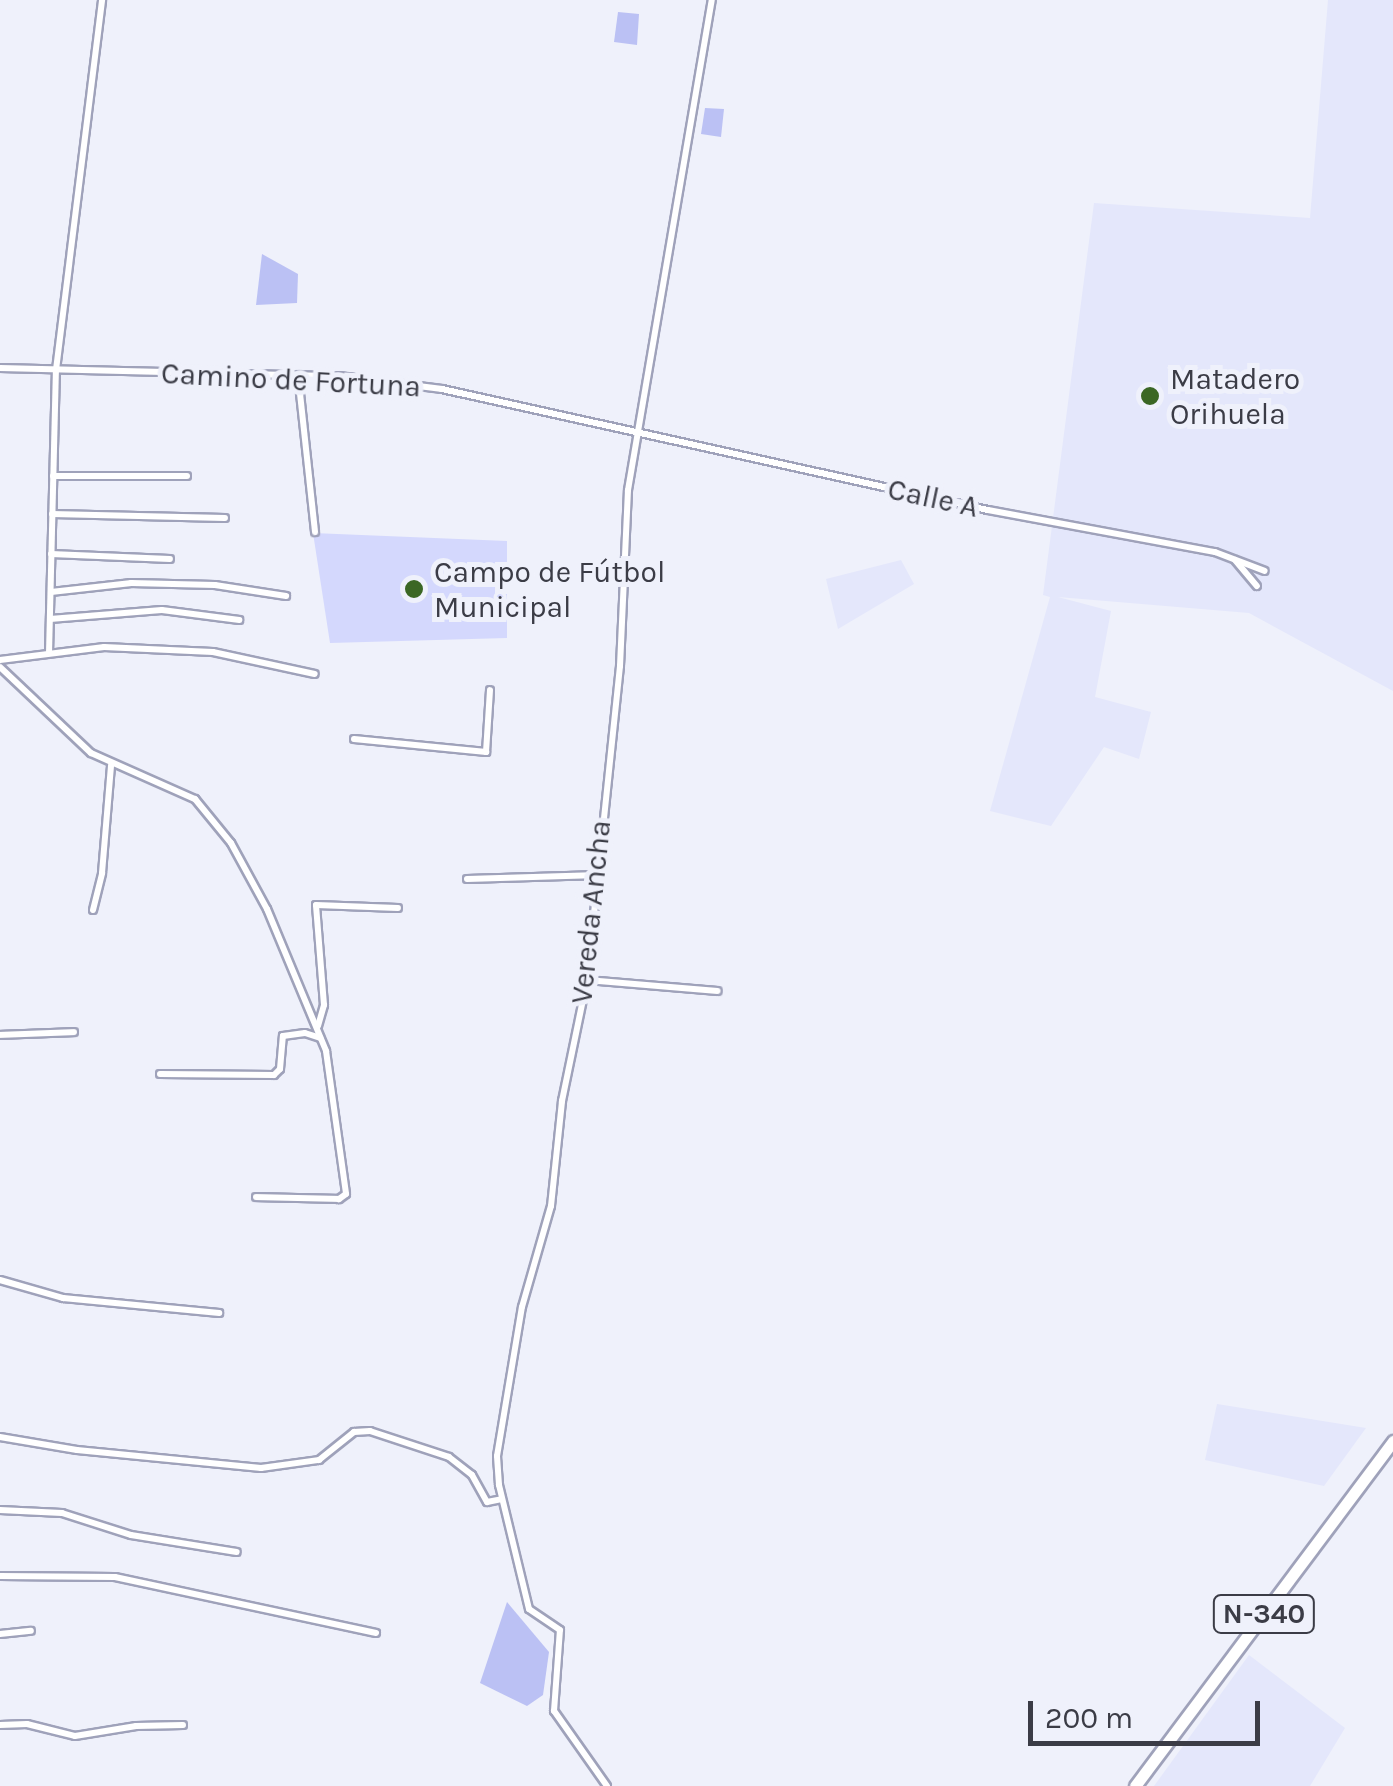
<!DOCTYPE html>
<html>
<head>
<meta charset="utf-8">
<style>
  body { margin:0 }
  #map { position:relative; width:1393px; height:1786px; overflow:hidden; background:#eff1fb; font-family:Karla,sans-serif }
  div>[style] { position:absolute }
  .built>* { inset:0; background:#e4e7fb }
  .green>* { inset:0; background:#d4d8fd }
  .water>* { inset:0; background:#bbc1f4 }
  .roads { filter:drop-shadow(2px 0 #9fa2ba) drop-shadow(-2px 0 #9fa2ba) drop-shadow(0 2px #9fa2ba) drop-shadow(0 -2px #9fa2ba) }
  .street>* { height:6px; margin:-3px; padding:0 3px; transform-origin:3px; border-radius:3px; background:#fff }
  .highway>* { height:11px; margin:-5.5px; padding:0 5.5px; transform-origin:5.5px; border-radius:5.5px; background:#fff }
  .dots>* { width:28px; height:28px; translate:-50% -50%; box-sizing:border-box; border:5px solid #eff1fb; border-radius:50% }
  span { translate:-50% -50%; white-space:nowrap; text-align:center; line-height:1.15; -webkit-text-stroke:10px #eff1fb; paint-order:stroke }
  .shield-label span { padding:2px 8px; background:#eff1fb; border:2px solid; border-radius:8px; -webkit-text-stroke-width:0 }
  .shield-label { font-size:28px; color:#3b3c46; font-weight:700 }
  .poi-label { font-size:30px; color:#3b3c46 }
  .left { translate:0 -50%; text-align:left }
  .street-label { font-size:30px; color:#3b3c46 }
  .scale { position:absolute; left:1028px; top:1701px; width:232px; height:45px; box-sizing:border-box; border:5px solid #3b3c46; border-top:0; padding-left:12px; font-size:30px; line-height:35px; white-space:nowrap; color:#3b3c46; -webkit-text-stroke:8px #eff1fb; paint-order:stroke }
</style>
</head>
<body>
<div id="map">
  <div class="built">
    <i style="clip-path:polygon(1328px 0,1393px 0,1393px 691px,1249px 613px,1058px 597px,1111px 611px,1095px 697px,1151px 712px,1139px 759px,1104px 747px,1051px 826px,990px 811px,1050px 597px,1043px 595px,1094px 203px,1310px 218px)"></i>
    <i style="clip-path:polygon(901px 560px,914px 584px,838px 629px,826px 579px)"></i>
    <i style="clip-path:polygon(1217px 1404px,1366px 1428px,1324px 1486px,1205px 1460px)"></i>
    <i style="clip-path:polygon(1249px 1655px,1345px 1728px,1310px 1786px,1154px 1786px)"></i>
  </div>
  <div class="green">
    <i style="clip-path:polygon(313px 533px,507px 541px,507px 638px,330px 643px)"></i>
  </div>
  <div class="water">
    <i style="clip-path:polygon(618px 12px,639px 14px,637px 45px,614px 42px)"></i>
    <i style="clip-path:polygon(705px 108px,724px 109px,721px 137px,701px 134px)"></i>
    <i style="clip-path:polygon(262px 254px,298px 274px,297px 303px,256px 305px)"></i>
    <i style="clip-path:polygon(507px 1602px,549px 1652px,543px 1695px,527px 1706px,480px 1683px)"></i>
  </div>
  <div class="roads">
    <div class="street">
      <i style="left:0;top:368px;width:339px;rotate:1.4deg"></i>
      <i style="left:339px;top:376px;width:104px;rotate:7.2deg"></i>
      <i style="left:442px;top:389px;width:559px;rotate:12.5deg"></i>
      <i style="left:988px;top:510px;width:231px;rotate:10.5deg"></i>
      <i style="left:1215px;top:552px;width:53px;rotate:20.8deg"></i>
      <i style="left:298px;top:375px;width:158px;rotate:83.8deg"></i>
      <i style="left:53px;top:476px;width:134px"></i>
      <i style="left:52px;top:514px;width:173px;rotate:1.3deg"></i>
      <i style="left:51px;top:554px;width:119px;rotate:2.4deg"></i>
      <i style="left:1235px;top:560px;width:34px;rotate:50deg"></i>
      <i style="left:51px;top:592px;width:81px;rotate:-6.4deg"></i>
      <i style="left:131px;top:583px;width:84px;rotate:1.4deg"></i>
      <i style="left:215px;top:585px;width:72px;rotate:8.8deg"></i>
      <i style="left:50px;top:619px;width:112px;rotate:-4.6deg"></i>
      <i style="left:162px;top:610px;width:78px;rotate:7.4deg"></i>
      <i style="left:49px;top:653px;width:283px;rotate:-88.6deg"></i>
      <i style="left:56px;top:370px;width:373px;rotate:-82.9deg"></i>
      <i style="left:0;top:660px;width:105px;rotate:-7.1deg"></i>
      <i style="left:104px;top:647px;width:109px;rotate:2.6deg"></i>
      <i style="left:213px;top:652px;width:104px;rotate:12.2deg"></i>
      <i style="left:0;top:667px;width:125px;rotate:43.4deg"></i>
      <i style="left:91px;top:753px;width:114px;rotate:23.9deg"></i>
      <i style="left:195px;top:799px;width:57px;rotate:50.7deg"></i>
      <i style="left:231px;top:843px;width:75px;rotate:61.4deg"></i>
      <i style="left:267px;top:909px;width:154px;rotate:67.4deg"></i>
      <i style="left:326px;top:1051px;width:144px;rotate:82deg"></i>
      <i style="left:346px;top:1194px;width:9px;rotate:144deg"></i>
      <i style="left:339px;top:1199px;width:83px;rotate:-178.6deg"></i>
      <i style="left:354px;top:739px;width:133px;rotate:5.6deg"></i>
      <i style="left:486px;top:752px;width:62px;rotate:-86.3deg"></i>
      <i style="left:467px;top:879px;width:132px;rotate:-1.7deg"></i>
      <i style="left:93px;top:910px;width:38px;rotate:-76deg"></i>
      <i style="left:102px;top:873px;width:108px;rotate:-85.2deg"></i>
      <i style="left:587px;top:980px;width:131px;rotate:4.8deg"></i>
      <i style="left:318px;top:1026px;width:22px;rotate:-74deg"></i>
      <i style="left:324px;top:1005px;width:100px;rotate:-94.6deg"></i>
      <i style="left:316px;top:905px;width:82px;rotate:2.1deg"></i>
      <i style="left:0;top:1035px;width:74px;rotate:-2.3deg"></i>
      <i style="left:160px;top:1074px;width:114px;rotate:0.5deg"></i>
      <i style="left:274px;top:1075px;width:8px;rotate:-45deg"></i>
      <i style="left:280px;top:1069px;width:33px;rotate:-85deg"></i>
      <i style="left:283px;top:1036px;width:22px;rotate:-8deg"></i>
      <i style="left:305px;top:1033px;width:16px;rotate:18deg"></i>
      <i style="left:0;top:1280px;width:66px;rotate:15.9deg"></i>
      <i style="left:63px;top:1298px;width:157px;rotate:5.5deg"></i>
      <i style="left:0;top:1437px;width:78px;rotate:9.6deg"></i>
      <i style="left:77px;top:1450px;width:185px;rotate:5.6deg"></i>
      <i style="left:261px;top:1468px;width:59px;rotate:-7.9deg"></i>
      <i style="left:319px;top:1460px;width:45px;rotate:-38.7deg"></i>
      <i style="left:354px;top:1432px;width:16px;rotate:-4deg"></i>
      <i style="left:370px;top:1431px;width:83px;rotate:18.2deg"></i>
      <i style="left:449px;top:1457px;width:29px;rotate:38deg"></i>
      <i style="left:472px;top:1475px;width:31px;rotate:61deg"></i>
      <i style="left:487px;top:1502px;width:15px;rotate:-11deg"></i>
      <i style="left:0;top:1510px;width:62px;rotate:2.8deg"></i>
      <i style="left:62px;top:1513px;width:72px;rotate:17.7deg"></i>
      <i style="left:131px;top:1535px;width:107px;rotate:9.1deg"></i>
      <i style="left:0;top:1576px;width:115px;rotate:0.5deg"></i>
      <i style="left:115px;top:1577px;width:267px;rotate:12.1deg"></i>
      <i style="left:0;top:1634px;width:31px;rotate:-6deg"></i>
      <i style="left:0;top:1725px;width:27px;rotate:-2deg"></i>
      <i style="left:27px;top:1724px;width:49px;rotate:14deg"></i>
      <i style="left:75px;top:1736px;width:62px;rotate:-9.3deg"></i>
      <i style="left:136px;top:1726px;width:47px;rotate:-1.2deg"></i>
      <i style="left:607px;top:1786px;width:92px;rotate:-125.2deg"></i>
      <i style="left:554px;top:1711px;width:81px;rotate:-85.8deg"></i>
      <i style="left:560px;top:1630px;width:37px;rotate:-146deg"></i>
      <i style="left:529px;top:1609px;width:128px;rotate:-103.6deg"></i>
      <i style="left:499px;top:1485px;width:29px;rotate:-94deg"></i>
      <i style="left:497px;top:1456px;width:151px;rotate:-80.5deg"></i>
      <i style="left:522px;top:1307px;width:105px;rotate:-74deg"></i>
      <i style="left:551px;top:1206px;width:106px;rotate:-84deg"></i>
      <i style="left:562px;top:1101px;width:124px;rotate:-78.3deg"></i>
      <i style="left:587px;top:980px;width:316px;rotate:-84deg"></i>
      <i style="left:620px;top:666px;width:176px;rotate:-87.4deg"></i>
      <i style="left:628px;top:490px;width:497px;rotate:-80.3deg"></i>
    </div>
    <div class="highway">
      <i style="left:1135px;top:1786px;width:431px;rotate:-53.2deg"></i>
    </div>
  </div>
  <div class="dots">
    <i style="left:1150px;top:396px;background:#3b6724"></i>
    <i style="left:414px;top:589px;background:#3b6724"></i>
  </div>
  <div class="shield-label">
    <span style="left:1264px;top:1614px">N-340</span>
  </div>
  <div class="poi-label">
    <span class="left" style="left:1170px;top:396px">Matadero<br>Orihuela</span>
    <span class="left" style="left:434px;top:589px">Campo de Fútbol<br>Municipal</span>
  </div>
  <div class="street-label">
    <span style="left:291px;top:380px;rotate:3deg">Camino de Fortuna</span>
    <span style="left:933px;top:498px;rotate:12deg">Calle A</span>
    <span style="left:591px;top:912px;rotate:-84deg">Vereda Ancha</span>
  </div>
  <div class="scale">200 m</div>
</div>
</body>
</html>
